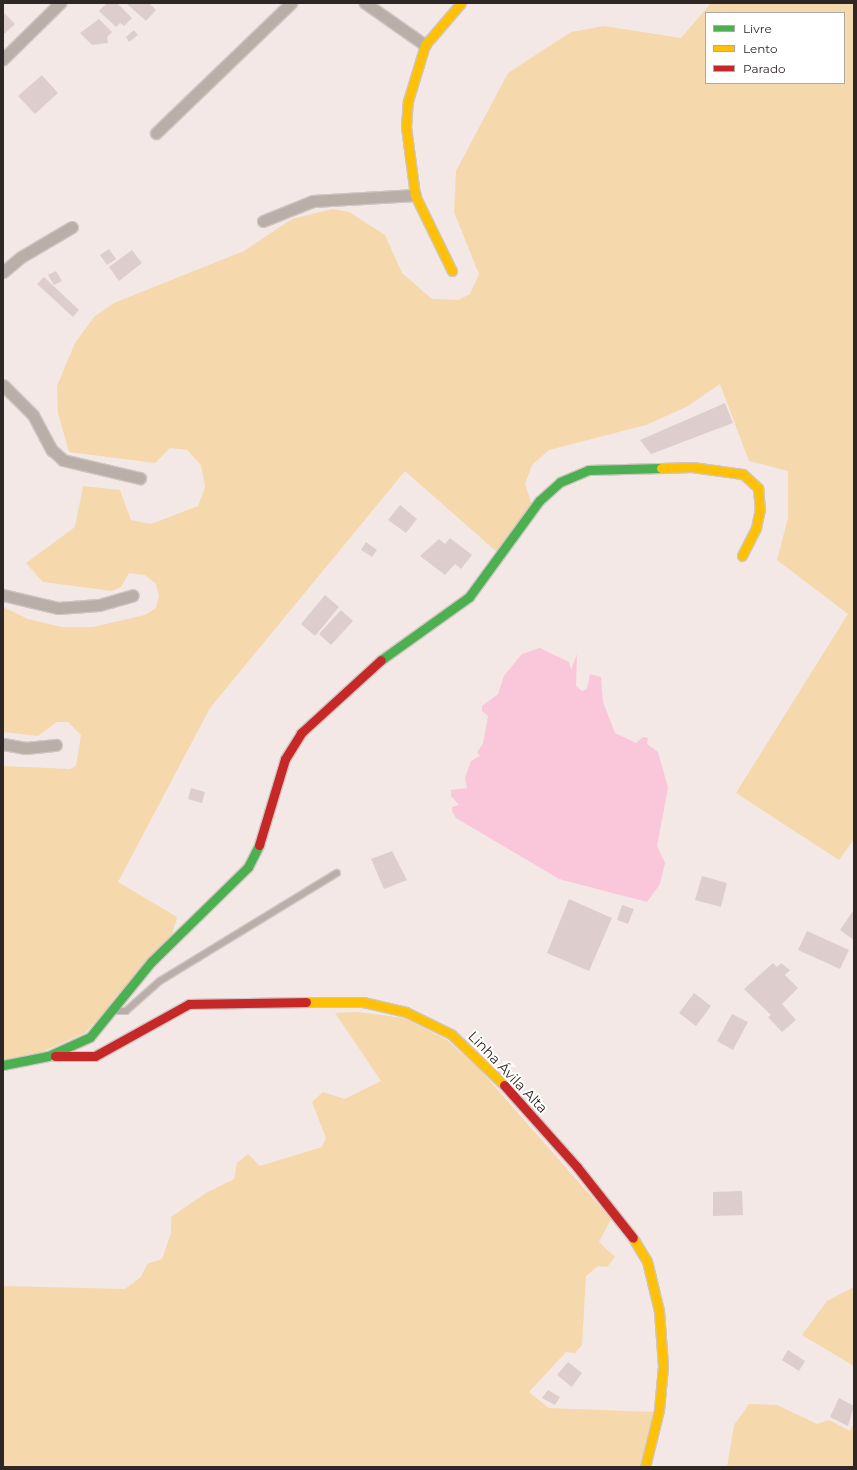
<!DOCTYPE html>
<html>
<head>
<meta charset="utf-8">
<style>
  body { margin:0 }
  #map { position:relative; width:857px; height:1470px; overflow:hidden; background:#f3e8e5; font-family:Montserrat,sans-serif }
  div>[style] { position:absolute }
  .green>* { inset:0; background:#f5d8ac }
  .water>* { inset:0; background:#fac6da }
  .building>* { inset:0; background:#ddcecd }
  .roads { filter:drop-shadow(1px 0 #cfc6c3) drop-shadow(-1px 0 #cfc6c3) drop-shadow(0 1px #cfc6c3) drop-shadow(0 -1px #cfc6c3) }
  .lane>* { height:5.5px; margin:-2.75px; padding:0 2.75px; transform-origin:2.75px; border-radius:2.75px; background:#b9afa8 }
  .street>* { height:11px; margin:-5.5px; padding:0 5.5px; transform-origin:5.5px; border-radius:5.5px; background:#b9afa8 }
  .fast>* { height:9px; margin:-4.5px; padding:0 4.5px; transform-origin:4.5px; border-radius:4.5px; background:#4caf50 }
  .slow>* { height:9px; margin:-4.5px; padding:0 4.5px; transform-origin:4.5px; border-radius:4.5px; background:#ffc107 }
  .jam>* { height:9px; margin:-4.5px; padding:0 4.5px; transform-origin:4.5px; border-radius:4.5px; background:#c62828 }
  span { translate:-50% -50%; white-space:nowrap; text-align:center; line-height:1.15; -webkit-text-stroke:4px #fff; paint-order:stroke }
  .street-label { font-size:14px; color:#2f2725 }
  .frame { position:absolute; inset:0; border:4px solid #2f2725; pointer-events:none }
  .legend { position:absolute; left:705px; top:12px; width:140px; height:72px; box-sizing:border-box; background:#fff; border:1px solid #aca9a8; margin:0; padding:5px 7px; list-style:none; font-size:12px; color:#2f2725 }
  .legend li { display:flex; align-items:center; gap:8px; height:20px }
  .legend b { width:20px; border:1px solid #aca9a8 }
</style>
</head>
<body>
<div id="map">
  <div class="green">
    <i style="clip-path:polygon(evenodd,711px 3px,854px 3px,854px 839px,839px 860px,736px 793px,848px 614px,777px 560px,788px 518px,788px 471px,749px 461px,720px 384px,688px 406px,646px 425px,549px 450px,532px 465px,525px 484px,532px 505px,497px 552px,405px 471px,210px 708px,118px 882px,177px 917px,171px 938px,85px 1033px,42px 1052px,3px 1060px,3px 766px,70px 769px,76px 766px,81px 735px,68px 722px,57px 722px,38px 736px,3px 732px,3px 607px,28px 619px,62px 627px,93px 627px,145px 615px,156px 608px,159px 596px,156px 584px,145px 575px,129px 573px,121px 587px,112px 591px,43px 582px,26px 563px,75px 527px,83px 486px,120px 490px,131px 520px,151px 524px,198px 506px,205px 487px,201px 465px,187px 450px,170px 448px,155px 463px,69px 452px,58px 413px,57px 386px,75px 343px,94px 317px,114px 303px,244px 251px,292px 219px,333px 209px,349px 212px,385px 235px,402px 273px,432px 299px,458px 300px,470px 294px,479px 274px,454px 212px,456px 171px,508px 73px,571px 32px,604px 26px,681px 38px,711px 3px,706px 13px,844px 13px,844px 83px,706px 83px,706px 13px)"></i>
    <i style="clip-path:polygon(357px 1012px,404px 1018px,447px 1040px,482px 1072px,611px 1219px,599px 1242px,615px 1257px,607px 1267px,598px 1266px,586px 1276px,582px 1345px,575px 1353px,566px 1352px,529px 1392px,549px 1408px,653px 1412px,640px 1467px,3px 1467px,3px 1286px,125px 1289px,141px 1277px,147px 1264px,162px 1259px,171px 1233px,171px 1217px,206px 1193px,234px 1179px,237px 1163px,248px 1154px,260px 1166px,322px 1147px,326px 1138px,312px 1102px,323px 1092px,345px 1099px,381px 1081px,335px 1013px)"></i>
    <i style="clip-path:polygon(854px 1287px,854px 1366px,802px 1335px,827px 1301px)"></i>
    <i style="clip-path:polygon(749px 1404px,777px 1405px,817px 1424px,829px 1420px,850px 1431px,854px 1423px,854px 1467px,727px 1467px,734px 1425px)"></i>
  </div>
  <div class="water">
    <i style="clip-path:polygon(540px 648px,569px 662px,571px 670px,577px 654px,576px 686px,582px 691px,587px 689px,590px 674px,601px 677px,603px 702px,615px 733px,636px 743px,643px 737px,648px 738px,647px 744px,658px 752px,668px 788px,657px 846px,665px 863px,660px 884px,647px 902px,559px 879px,456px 818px,452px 811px,452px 807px,459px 805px,451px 796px,451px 790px,467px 788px,465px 778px,471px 761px,480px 756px,477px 752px,483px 744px,488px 716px,482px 711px,482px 706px,498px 694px,504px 676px,522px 654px)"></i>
  </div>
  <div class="building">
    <i style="clip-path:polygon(107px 3px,117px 3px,132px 18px,124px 26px,120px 23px,116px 27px,99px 11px)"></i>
    <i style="clip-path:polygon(126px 3px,149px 3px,156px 10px,146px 21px)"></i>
    <i style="clip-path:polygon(3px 12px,15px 24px,3px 35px)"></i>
    <i style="clip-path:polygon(99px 19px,112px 32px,107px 37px,108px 43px,92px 45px,80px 33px)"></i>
    <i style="clip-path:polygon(134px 30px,138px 35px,129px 42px,126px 37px)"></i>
    <i style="clip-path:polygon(42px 75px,58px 93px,35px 114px,18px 96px)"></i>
    <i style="clip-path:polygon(109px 249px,116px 259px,107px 265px,100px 255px)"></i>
    <i style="clip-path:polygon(132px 250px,142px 263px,119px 281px,109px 267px)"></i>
    <i style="clip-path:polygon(56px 271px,62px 281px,54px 285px,48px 275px)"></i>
    <i style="clip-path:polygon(44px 277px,79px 310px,73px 317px,37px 284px)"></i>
    <i style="clip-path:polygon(725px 403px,733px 423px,651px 454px,640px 440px)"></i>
    <i style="clip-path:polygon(400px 505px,417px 519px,406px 533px,388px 520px)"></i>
    <i style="clip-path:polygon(450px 538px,472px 555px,461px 569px,455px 564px,445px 575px,420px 556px,439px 539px,445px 544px)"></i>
    <i style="clip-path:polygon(366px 542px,377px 550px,372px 557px,361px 550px)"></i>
    <i style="clip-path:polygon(325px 595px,339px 607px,315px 636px,301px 624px)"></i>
    <i style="clip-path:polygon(341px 610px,353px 621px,331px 645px,319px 634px)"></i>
    <i style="clip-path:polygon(191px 788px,205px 792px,202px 803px,188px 799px)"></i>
    <i style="clip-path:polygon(392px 851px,407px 880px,384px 889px,371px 859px)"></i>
    <i style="clip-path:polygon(702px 876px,727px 883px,721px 907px,695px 900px)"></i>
    <i style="clip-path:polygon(569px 899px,612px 918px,589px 971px,547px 953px)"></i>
    <i style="clip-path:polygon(622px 905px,634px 909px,628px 924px,617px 920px)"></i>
    <i style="clip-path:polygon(853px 911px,854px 912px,854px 940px,840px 930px)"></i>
    <i style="clip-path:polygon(807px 931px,849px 950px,840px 969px,798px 950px)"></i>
    <i style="clip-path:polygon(773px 963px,777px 967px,781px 963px,790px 970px,785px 975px,798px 988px,775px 1011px,782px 1004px,796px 1020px,782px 1032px,768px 1017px,771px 1015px,744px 989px)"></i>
    <i style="clip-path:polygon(694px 993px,711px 1006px,696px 1026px,679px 1013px)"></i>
    <i style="clip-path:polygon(732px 1014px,748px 1022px,733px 1050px,717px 1041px)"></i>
    <i style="clip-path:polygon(742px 1191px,743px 1215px,713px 1216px,713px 1192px)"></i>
    <i style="clip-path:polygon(788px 1350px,805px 1361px,799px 1371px,782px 1360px)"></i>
    <i style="clip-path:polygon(568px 1362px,582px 1373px,572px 1387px,557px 1375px)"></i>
    <i style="clip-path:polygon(548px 1390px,560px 1397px,555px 1405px,542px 1398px)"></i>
    <i style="clip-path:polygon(839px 1398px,854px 1406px,848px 1426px,830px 1417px)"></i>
  </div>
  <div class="roads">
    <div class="lane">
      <i style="left:114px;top:1011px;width:12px"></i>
      <i style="left:126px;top:1011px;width:45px;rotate:-41.4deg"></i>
      <i style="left:160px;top:981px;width:207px;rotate:-31.4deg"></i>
    </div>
    <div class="street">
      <i style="left:365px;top:3px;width:73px;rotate:35deg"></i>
      <i style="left:3px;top:59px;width:80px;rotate:-44.5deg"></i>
      <i style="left:156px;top:133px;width:187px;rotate:-43.9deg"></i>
      <i style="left:263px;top:221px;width:54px;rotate:-21.8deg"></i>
      <i style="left:313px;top:201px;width:102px;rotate:-3.4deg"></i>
      <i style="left:3px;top:272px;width:23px;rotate:-40deg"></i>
      <i style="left:21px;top:257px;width:59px;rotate:-30.5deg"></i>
      <i style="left:3px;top:385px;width:42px;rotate:45deg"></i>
      <i style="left:33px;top:415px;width:40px;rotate:62deg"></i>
      <i style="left:52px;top:450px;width:15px;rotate:42deg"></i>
      <i style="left:63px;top:460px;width:79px;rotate:13.2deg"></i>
      <i style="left:3px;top:595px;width:57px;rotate:13.3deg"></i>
      <i style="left:58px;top:608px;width:41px;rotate:-4.2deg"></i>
      <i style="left:99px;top:605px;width:35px;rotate:-16deg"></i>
      <i style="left:3px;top:744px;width:23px;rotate:10deg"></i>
      <i style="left:26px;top:748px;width:30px;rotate:-6deg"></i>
    </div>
    <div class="fast">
      <i style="left:381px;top:660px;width:108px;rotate:-35.6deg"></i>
      <i style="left:469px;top:597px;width:119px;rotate:-53.9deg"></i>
      <i style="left:539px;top:501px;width:28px;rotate:-42deg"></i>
      <i style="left:560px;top:482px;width:30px;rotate:-23deg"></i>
      <i style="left:588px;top:470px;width:73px;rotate:-1.6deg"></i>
      <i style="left:3px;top:1065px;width:46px;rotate:-11.3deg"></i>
      <i style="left:48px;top:1056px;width:46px;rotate:-24.3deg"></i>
      <i style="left:90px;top:1037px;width:97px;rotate:-50.9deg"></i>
      <i style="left:151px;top:962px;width:136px;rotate:-44.4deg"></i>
      <i style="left:248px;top:867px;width:25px;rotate:-63deg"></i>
    </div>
    <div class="slow">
      <i style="left:452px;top:271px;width:85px;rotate:-116deg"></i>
      <i style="left:415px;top:195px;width:69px;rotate:-97.5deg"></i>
      <i style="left:406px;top:127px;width:26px;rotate:-86deg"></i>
      <i style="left:408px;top:101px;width:59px;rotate:-73.1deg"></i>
      <i style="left:425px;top:45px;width:55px;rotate:-49.4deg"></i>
      <i style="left:661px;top:468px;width:31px;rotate:-2deg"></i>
      <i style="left:692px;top:467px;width:51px;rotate:7.8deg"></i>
      <i style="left:743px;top:474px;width:21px;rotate:43deg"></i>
      <i style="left:758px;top:488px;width:21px;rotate:85deg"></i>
      <i style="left:760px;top:509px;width:19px;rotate:102deg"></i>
      <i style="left:756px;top:528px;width:31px;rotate:117deg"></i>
      <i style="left:306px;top:1002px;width:57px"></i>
      <i style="left:363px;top:1002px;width:44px;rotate:13.1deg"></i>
      <i style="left:406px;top:1012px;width:50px;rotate:26.1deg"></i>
      <i style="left:451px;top:1034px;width:74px;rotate:43.9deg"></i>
      <i style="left:633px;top:1238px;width:27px;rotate:59deg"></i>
      <i style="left:647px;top:1261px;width:51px;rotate:76.5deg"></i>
      <i style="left:659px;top:1311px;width:55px;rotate:85.8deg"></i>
      <i style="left:663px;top:1366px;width:44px;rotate:95.2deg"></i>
      <i style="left:659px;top:1410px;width:59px;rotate:103.8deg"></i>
    </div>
    <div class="jam">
      <i style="left:259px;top:845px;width:90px;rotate:-73.2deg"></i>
      <i style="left:285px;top:759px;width:31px;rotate:-58deg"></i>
      <i style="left:301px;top:733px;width:108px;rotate:-42.4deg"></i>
      <i style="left:55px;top:1056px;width:40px"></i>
      <i style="left:95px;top:1056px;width:107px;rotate:-29deg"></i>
      <i style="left:189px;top:1004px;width:117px;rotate:-1deg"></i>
      <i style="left:504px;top:1085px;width:110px;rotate:48.3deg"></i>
      <i style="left:577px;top:1167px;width:90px;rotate:51.7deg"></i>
    </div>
  </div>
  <div class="street-label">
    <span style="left:508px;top:1072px;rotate:46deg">Linha Ávila Alta</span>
  </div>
  <div class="frame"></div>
  <ul class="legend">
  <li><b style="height:5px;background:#4caf50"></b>Livre</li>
  <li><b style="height:5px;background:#ffc107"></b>Lento</li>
  <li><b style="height:5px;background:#c62828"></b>Parado</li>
  </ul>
</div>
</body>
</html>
